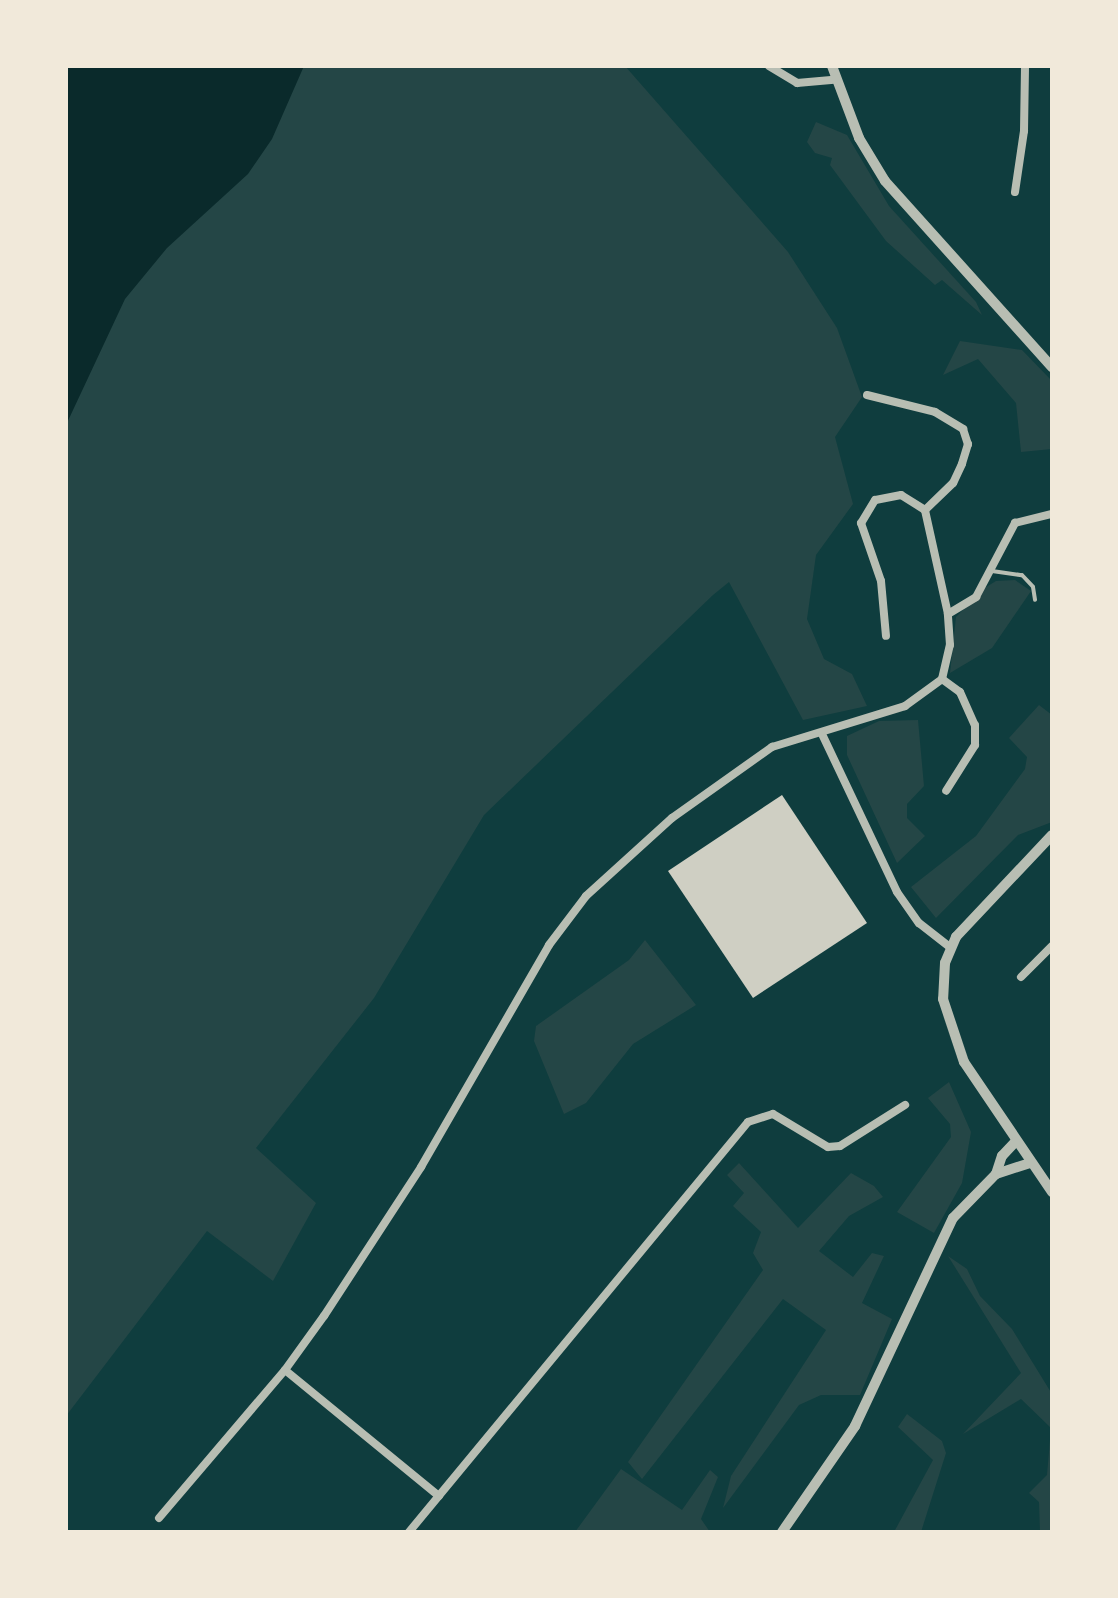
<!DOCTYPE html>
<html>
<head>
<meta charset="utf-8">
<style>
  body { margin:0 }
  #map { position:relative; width:1118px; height:1598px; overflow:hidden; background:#0f3d3e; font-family:"Source Sans 3",sans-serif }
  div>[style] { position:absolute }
  .green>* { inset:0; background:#244646 }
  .water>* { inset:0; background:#0a2a2b }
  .building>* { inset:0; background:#cfcfc3 }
  .service>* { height:4px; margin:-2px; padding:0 2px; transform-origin:2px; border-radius:2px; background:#b8beb3 }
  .minor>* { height:8px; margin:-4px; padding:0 4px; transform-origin:4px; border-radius:4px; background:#b8beb3 }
  .tertiary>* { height:10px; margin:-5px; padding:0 5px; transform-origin:5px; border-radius:5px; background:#b8beb3 }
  span { translate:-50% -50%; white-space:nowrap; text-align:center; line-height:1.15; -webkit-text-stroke:8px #f1e9da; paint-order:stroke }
  .frame { position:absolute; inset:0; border:68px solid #f1e9da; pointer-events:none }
</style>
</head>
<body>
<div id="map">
  <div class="green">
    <i style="clip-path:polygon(66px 66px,625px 66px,788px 252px,837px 328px,862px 397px,835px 437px,853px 504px,816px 555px,807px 619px,824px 659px,852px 674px,867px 706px,803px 720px,729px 582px,713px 595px,484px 815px,374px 998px,256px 1148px,316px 1203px,273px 1281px,207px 1231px,66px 1416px)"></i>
    <i style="clip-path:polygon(816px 122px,847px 135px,889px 206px,976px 302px,982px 315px,942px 280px,935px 285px,886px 241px,830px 165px,832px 158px,815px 153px,807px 142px)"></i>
    <i style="clip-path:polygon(960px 341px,1022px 350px,1052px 381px,1052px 449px,1021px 452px,1016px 403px,978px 359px,943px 375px)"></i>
    <i style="clip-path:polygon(1015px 580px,1031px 591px,992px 648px,950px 673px,956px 617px,983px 589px,996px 581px)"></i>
    <i style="clip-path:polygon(1039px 705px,1052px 715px,1052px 822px,1018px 835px,936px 918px,911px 887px,976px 836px,1025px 769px,1027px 757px,1009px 738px)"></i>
    <i style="clip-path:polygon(918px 720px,924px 786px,907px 804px,907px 818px,925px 836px,897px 863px,847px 755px,847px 736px,879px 721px)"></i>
    <i style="clip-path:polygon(645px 940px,696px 1005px,633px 1044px,586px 1103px,564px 1114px,534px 1041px,536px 1026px,629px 960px)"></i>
    <i style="clip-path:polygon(949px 1082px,971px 1132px,962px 1183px,934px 1233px,897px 1212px,951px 1137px,950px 1124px,928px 1098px)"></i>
    <i style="clip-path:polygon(739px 1163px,798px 1228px,851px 1173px,874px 1186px,883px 1197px,849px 1216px,819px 1251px,853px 1277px,872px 1253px,884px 1256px,862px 1303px,892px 1319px,860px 1395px,821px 1395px,799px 1405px,723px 1508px,731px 1476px,826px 1330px,783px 1299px,642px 1479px,628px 1462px,763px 1270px,753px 1253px,761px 1232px,733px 1206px,744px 1193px,727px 1175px)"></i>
    <i style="clip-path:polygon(948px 1256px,967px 1269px,980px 1296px,1012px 1329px,1052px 1394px,1052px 1532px,1040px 1532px,1039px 1502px,1029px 1493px,1047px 1475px,1051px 1428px,1021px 1399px,963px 1434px,1021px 1373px)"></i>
    <i style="clip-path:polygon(907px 1414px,942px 1441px,946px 1453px,921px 1532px,894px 1532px,933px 1460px,898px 1427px)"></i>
    <i style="clip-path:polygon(621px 1469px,682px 1510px,710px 1470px,718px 1477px,701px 1519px,710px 1532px,575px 1532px)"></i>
  </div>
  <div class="water">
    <i style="clip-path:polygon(66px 66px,304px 66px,272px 139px,248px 174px,167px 248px,125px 299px,66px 425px)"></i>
  </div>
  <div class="building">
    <i style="clip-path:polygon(782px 795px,867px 923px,753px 998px,668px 871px)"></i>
  </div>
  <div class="service">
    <i style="left:992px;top:571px;width:30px;rotate:8deg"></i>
    <i style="left:1022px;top:575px;width:16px;rotate:47deg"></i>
    <i style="left:1033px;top:587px;width:13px;rotate:81deg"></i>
  </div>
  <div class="minor">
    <i style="left:769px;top:66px;width:33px;rotate:31deg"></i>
    <i style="left:797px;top:83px;width:37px;rotate:-5deg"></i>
    <i style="left:1015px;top:192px;width:62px;rotate:-81.6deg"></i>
    <i style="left:1024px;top:131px;width:65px;rotate:-89.1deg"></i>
    <i style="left:867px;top:395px;width:70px;rotate:14deg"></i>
    <i style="left:935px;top:412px;width:33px;rotate:31deg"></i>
    <i style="left:963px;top:429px;width:16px;rotate:72deg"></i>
    <i style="left:968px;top:444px;width:21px;rotate:107deg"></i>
    <i style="left:962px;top:464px;width:21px;rotate:115deg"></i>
    <i style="left:953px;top:483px;width:39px;rotate:136deg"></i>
    <i style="left:948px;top:614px;width:33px;rotate:-31deg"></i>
    <i style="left:976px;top:597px;width:84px;rotate:-62.2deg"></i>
    <i style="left:1015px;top:523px;width:38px;rotate:-14deg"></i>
    <i style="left:942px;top:679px;width:22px;rotate:36deg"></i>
    <i style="left:960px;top:692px;width:36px;rotate:66deg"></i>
    <i style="left:975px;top:725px;width:20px;rotate:90deg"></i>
    <i style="left:975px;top:745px;width:54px;rotate:122.2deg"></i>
    <i style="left:822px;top:734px;width:175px;rotate:64.6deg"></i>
    <i style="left:897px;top:892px;width:38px;rotate:55deg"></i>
    <i style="left:919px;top:923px;width:39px;rotate:38deg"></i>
    <i style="left:1021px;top:977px;width:44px;rotate:-45deg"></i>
    <i style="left:285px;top:1370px;width:199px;rotate:39.3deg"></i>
    <i style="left:159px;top:1518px;width:194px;rotate:-49.6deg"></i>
    <i style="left:285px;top:1370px;width:67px;rotate:-54.2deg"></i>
    <i style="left:324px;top:1316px;width:178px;rotate:-56.9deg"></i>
    <i style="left:421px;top:1167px;width:256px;rotate:-60deg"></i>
    <i style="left:549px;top:945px;width:61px;rotate:-52.9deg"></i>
    <i style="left:586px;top:896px;width:116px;rotate:-42.2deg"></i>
    <i style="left:672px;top:818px;width:123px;rotate:-35.4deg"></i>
    <i style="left:772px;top:747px;width:139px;rotate:-17.1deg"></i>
    <i style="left:905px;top:706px;width:46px;rotate:-36.1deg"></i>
    <i style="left:942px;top:679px;width:35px;rotate:-77deg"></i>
    <i style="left:950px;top:645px;width:31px;rotate:-94deg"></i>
    <i style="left:948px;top:614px;width:107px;rotate:-102.5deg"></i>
    <i style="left:925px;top:510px;width:28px;rotate:-148deg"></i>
    <i style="left:901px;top:495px;width:26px;rotate:169deg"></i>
    <i style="left:875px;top:500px;width:27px;rotate:121deg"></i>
    <i style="left:861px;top:523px;width:61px;rotate:71deg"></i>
    <i style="left:881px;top:581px;width:55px;rotate:84.8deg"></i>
    <i style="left:409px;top:1532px;width:532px;rotate:-50.42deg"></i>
    <i style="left:748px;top:1122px;width:26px;rotate:-18deg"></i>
    <i style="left:773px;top:1114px;width:64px;rotate:31deg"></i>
    <i style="left:828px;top:1147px;width:12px;rotate:-5deg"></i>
    <i style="left:840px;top:1146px;width:77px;rotate:-32.2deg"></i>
  </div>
  <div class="tertiary">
    <i style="left:832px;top:66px;width:77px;rotate:69.4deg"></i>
    <i style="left:859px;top:138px;width:50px;rotate:58.8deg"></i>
    <i style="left:885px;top:181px;width:250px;rotate:48.1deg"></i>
    <i style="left:1052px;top:835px;width:140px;rotate:133.3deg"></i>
    <i style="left:956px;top:937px;width:28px;rotate:113deg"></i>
    <i style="left:945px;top:963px;width:36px;rotate:93deg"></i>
    <i style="left:943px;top:999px;width:66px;rotate:71.6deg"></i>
    <i style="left:964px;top:1062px;width:157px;rotate:55.9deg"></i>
    <i style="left:996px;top:1174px;width:19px;rotate:-72deg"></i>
    <i style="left:1002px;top:1156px;width:19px;rotate:-47deg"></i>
    <i style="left:782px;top:1532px;width:129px;rotate:-55.4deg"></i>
    <i style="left:855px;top:1426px;width:230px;rotate:-64.8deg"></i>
    <i style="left:953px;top:1218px;width:62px;rotate:-45.7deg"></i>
    <i style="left:996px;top:1174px;width:35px;rotate:-18deg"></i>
  </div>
  <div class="frame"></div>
</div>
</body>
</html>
